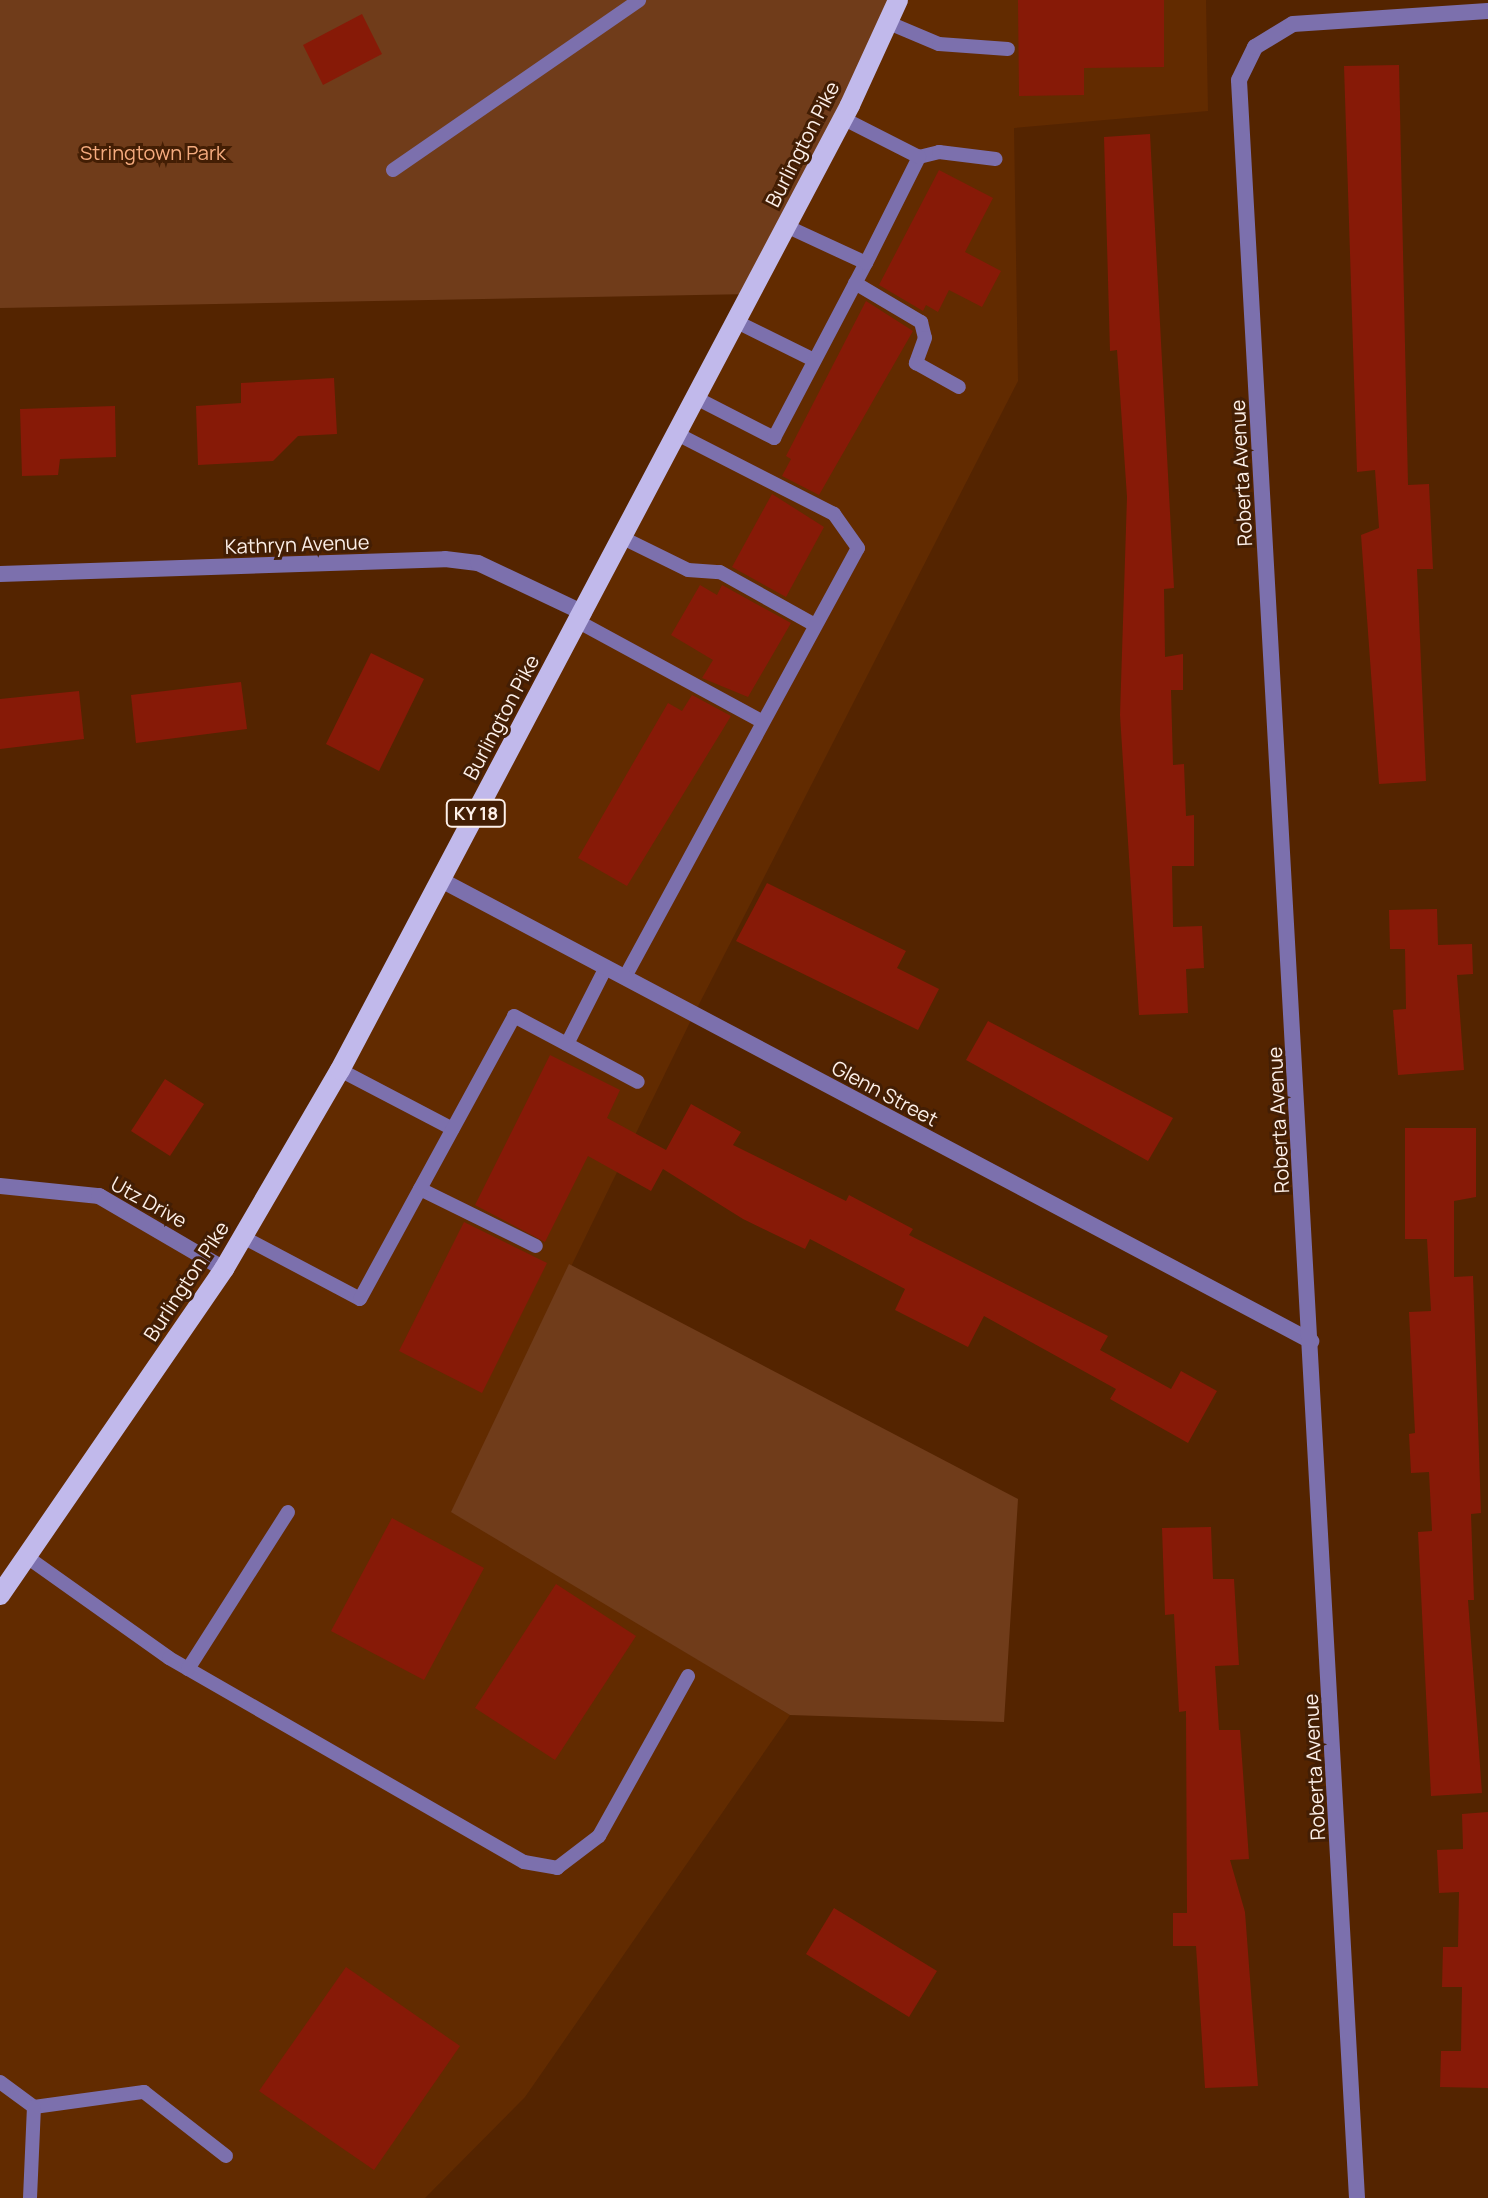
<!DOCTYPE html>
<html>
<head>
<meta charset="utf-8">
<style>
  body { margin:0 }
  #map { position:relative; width:1488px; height:2198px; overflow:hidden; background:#542400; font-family:Manrope,sans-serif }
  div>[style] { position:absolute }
  .built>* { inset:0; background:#622b00 }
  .green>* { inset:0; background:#703c1a }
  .building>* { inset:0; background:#871a07 }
  .service>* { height:14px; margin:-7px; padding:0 7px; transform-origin:7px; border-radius:7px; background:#7c70ad }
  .minor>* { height:16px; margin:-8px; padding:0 8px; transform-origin:8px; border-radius:8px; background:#7c70ad }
  .primary>* { height:20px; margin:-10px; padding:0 10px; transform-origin:10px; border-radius:10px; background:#c1b9eb }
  span { translate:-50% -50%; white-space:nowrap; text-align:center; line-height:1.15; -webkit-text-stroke:6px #431e04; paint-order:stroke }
  .shield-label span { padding:2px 6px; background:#431e04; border:2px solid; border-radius:6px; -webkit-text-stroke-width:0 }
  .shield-label { font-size:18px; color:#fdf0e9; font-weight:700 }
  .street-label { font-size:20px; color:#fdf0e9 }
  .park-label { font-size:20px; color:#f5ab7e }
</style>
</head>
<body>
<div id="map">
  <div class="built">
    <i style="clip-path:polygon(898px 0,1206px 0,1208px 111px,1014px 128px,1018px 381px,694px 1014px,452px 1511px,790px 1715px,525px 2097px,425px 2198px,0 2198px,0 1188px,99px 1196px,224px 1269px)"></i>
  </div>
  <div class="green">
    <i style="clip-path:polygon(0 0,898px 0,751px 294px,0 308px)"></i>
    <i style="clip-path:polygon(569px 1264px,1018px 1499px,1004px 1722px,790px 1715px,451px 1512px)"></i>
  </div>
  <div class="building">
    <i style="clip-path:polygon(1018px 0,1164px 0,1164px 67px,1084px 68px,1084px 95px,1019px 96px)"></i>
    <i style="clip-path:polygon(362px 14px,382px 54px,323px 85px,303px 45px)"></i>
    <i style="clip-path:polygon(1399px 65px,1408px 485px,1429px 484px,1433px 569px,1417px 569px,1426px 781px,1379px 784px,1361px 535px,1379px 528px,1375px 470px,1357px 472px,1344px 66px)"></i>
    <i style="clip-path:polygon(1150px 134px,1174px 588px,1164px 589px,1165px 657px,1183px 654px,1183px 690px,1171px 690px,1173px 765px,1184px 764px,1186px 816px,1194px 815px,1194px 866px,1172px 866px,1173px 927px,1202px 926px,1204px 968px,1186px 969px,1188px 1013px,1139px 1015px,1120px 715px,1127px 497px,1117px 350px,1110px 351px,1104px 137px)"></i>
    <i style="clip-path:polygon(939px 170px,993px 198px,965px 252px,1001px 271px,982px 307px,949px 290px,938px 312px,926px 305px,923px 311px,879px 285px)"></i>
    <i style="clip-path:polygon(866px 301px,913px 331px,819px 495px,782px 476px,791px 459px,786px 456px)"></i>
    <i style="clip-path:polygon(334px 378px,337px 434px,298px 436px,273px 461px,198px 465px,196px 406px,241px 403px,241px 383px)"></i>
    <i style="clip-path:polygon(115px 406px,116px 457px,60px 459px,58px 475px,22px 476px,20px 409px)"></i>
    <i style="clip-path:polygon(772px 494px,824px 527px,786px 597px,732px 567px)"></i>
    <i style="clip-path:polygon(700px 585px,717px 595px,722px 585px,791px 623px,748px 697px,702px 678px,713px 660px,671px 635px)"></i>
    <i style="clip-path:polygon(371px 653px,424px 679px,379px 771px,326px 744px)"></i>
    <i style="clip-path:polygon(241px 682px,247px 729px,136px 743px,131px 695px)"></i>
    <i style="clip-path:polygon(79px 691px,84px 739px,0 749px,0 699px)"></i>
    <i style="clip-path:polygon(692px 695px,731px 716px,627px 886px,578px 858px,668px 703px,682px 711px)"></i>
    <i style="clip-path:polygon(767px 883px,906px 951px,897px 968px,939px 989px,918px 1030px,736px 941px)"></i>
    <i style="clip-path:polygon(1437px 909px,1438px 945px,1472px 944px,1473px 974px,1457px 975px,1464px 1070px,1398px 1075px,1393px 1010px,1406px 1009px,1405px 949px,1390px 949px,1389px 910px)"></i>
    <i style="clip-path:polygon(988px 1021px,1173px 1118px,1148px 1161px,966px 1060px)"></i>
    <i style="clip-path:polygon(550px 1055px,620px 1090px,607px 1118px,666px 1150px,691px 1104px,741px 1132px,733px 1145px,846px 1201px,849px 1195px,913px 1229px,909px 1235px,1108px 1336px,1100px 1350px,1171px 1389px,1181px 1371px,1217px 1391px,1188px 1443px,1110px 1399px,1116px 1389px,984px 1316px,968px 1347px,895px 1310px,905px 1289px,810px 1239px,805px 1249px,743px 1219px,663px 1169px,651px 1191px,588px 1156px,545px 1242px,475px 1205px)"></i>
    <i style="clip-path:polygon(165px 1079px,204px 1104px,170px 1156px,131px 1131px)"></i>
    <i style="clip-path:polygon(1405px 1128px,1476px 1128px,1476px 1197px,1454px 1201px,1454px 1277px,1473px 1276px,1481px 1513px,1471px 1514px,1474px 1600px,1468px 1600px,1482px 1793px,1431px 1796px,1418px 1532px,1432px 1531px,1429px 1472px,1411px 1473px,1409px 1434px,1415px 1433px,1409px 1312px,1431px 1311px,1427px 1239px,1405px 1239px)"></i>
    <i style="clip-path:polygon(464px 1222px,547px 1263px,482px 1393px,399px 1351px)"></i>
    <i style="clip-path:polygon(392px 1518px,484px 1568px,424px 1680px,331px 1631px)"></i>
    <i style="clip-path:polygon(1211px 1527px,1213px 1579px,1234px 1579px,1239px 1665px,1215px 1666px,1219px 1730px,1240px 1730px,1249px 1859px,1230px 1860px,1245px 1912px,1258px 2086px,1205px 2088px,1196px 1946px,1173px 1946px,1173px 1913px,1187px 1913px,1186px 1711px,1179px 1712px,1174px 1614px,1165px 1615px,1162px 1528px)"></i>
    <i style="clip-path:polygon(556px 1584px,636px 1636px,555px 1760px,475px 1708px)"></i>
    <i style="clip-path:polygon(1488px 1812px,1488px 2088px,1440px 2087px,1441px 2051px,1461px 2051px,1462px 1987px,1442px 1987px,1443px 1947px,1458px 1947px,1459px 1892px,1439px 1893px,1437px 1850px,1463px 1849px,1462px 1814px)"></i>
    <i style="clip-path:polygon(834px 1908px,937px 1971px,909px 2017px,806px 1954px)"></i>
    <i style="clip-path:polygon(346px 1967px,460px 2046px,374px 2170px,259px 2091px)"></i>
  </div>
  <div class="service">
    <i style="left:889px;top:23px;width:54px;rotate:22.8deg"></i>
    <i style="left:939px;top:44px;width:69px;rotate:4.1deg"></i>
    <i style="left:919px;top:157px;width:21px;rotate:-14deg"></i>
    <i style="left:939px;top:152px;width:57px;rotate:7deg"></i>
    <i style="left:393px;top:170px;width:299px;rotate:-34.6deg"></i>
    <i style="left:786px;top:226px;width:88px;rotate:24.8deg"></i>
    <i style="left:855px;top:283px;width:77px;rotate:30.6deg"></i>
    <i style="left:921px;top:322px;width:16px;rotate:76deg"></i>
    <i style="left:925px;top:338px;width:27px;rotate:110deg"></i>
    <i style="left:916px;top:363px;width:49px;rotate:29.2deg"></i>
    <i style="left:737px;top:322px;width:86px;rotate:26.3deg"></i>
    <i style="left:696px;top:398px;width:88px;rotate:27.1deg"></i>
    <i style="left:774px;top:438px;width:198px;rotate:-62.3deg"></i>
    <i style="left:866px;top:263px;width:119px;rotate:-63.4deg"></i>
    <i style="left:919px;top:157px;width:86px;rotate:-153.1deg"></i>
    <i style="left:623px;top:538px;width:72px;rotate:26.2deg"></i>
    <i style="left:688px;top:570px;width:32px;rotate:4deg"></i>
    <i style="left:720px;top:572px;width:109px;rotate:29.2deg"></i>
    <i style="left:579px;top:622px;width:209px;rotate:28.5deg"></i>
    <i style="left:625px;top:977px;width:488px;rotate:-61.5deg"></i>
    <i style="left:858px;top:548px;width:42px;rotate:-125.2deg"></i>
    <i style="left:834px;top:514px;width:176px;rotate:-153deg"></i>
    <i style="left:567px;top:1044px;width:86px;rotate:-63.1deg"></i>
    <i style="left:340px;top:1070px;width:127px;rotate:27.6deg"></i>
    <i style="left:420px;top:1189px;width:129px;rotate:26.2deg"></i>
    <i style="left:243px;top:1237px;width:132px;rotate:27.9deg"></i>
    <i style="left:360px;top:1299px;width:322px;rotate:-61.4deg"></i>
    <i style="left:514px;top:1016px;width:140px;rotate:28deg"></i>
    <i style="left:27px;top:1557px;width:174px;rotate:35.4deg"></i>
    <i style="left:169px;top:1658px;width:409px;rotate:29.9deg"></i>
    <i style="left:524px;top:1862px;width:34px;rotate:10deg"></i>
    <i style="left:557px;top:1868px;width:53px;rotate:-37.3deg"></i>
    <i style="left:599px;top:1836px;width:183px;rotate:-60.9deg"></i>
    <i style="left:188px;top:1669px;width:186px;rotate:-57.5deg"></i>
    <i style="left:0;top:2082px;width:42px;rotate:36.3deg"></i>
    <i style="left:34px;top:2107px;width:111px;rotate:-7.8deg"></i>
    <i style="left:144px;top:2092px;width:104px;rotate:38deg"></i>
    <i style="left:30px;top:2198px;width:91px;rotate:-87.5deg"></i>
  </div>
  <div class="minor">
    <i style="left:0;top:574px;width:445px;rotate:-1.9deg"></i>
    <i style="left:445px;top:559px;width:33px;rotate:7deg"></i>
    <i style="left:478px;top:563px;width:117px;rotate:25.3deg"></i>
    <i style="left:441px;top:880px;width:985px;rotate:27.92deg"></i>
    <i style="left:0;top:1186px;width:100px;rotate:5.8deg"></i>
    <i style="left:99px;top:1196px;width:145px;rotate:30.3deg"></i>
    <i style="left:1357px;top:2198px;width:2121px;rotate:-93.19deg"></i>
    <i style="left:1239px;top:80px;width:37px;rotate:-64deg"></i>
    <i style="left:1255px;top:47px;width:44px;rotate:-31.2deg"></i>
    <i style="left:1293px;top:24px;width:195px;rotate:-3.8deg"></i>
  </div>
  <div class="primary">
    <i style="left:0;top:1595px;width:396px;rotate:-55.5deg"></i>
    <i style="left:224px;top:1269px;width:230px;rotate:-59.8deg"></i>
    <i style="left:340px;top:1070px;width:1091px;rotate:-62.14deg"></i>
    <i style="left:850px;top:105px;width:115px;rotate:-65.4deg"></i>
  </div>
  <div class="shield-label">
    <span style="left:476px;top:813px">KY 18</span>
  </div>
  <div class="street-label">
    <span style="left:802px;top:144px;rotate:-63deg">Burlington Pike</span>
    <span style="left:1241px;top:473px;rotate:-93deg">Roberta Avenue</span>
    <span style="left:297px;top:544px;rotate:-2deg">Kathryn Avenue</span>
    <span style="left:501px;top:717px;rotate:-62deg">Burlington Pike</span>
    <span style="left:885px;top:1093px;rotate:28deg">Glenn Street</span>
    <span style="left:1278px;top:1120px;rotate:-93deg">Roberta Avenue</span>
    <span style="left:149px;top:1202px;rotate:29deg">Utz Drive</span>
    <span style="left:186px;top:1281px;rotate:-57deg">Burlington Pike</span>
    <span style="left:1314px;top:1767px;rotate:-93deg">Roberta Avenue</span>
  </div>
  <div class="park-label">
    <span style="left:153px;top:152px">Stringtown Park</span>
  </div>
</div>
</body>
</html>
